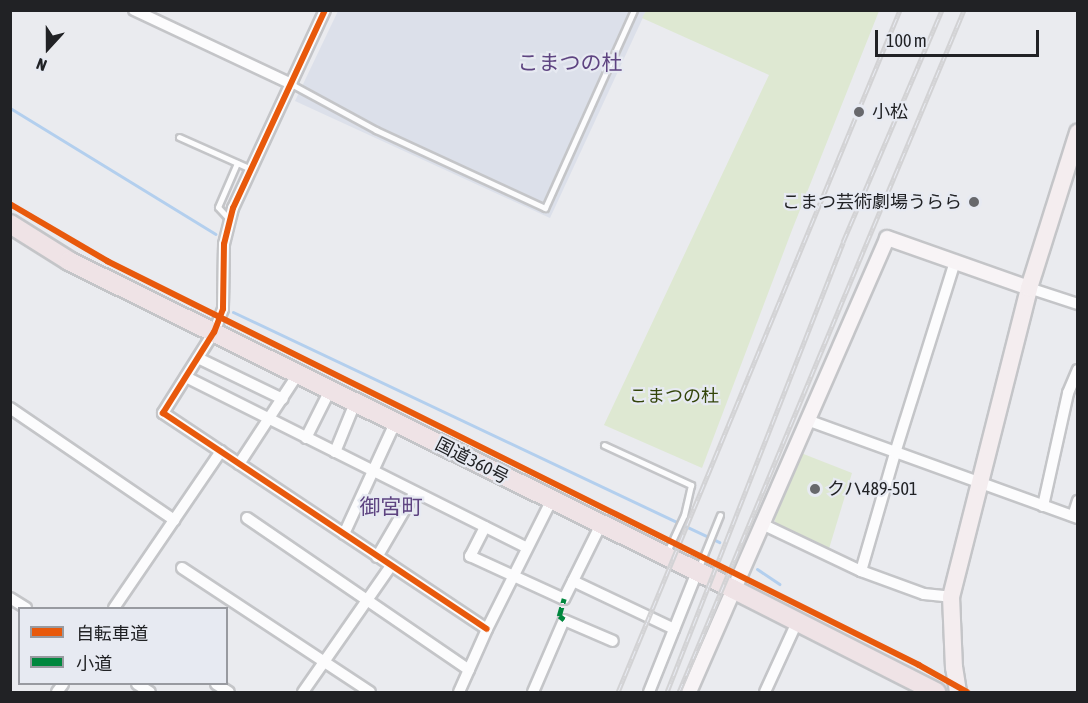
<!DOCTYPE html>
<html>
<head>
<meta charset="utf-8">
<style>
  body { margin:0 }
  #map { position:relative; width:1088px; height:703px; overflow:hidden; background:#eaebef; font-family:"Asap Condensed","Noto Sans JP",sans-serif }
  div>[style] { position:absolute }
  .built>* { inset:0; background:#dce0ea }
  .green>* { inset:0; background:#dee8d2 }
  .stream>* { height:3px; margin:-1.5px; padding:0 1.5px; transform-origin:1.5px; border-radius:1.5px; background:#b3cfee }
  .roads { filter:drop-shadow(2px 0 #c4c5c8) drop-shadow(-2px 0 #c4c5c8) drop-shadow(0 2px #c4c5c8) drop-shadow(0 -2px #c4c5c8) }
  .lane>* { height:5px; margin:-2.5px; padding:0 2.5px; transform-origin:2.5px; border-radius:2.5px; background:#fcfcfd }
  .street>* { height:10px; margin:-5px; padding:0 5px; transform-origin:5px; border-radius:5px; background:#fcfcfd }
  .secondary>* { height:14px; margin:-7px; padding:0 7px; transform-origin:7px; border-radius:7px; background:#f8f4f6 }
  .primary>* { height:16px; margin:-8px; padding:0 8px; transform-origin:8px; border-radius:8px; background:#f4edef }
  .highway>* { height:18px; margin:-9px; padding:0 9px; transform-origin:9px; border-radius:9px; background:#efe3e6 }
  .rail>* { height:5px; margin-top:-2.5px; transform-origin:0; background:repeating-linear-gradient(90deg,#e7eaf2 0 9px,#d2d2d4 0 18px); box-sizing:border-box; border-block:2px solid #d2d2d4 }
  .quiet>* { height:4.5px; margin-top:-2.25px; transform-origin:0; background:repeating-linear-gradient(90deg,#00873e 0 9px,transparent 0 13.5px) }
  .cycleway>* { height:6px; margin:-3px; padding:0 3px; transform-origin:3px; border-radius:3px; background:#e8590c }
  .dots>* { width:16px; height:16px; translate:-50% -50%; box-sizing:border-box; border:3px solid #e7eaf2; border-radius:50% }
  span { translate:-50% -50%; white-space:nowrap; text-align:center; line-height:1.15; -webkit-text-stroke:4.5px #e7eaf2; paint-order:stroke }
  .poi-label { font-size:18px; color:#212225 }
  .left { translate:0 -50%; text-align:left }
  .right { translate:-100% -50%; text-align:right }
  .park-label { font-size:18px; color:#33450a }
  .street-label { font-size:18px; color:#212225 }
  .quarter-label { font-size:21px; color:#5e4481 }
  .frame { position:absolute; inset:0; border:12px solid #212225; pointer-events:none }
  .legend { position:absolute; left:18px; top:607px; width:210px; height:78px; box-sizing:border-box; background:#e7eaf2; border:2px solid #989aa0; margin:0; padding:8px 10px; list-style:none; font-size:18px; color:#212225 }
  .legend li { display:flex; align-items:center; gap:12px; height:30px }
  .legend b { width:30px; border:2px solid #989aa0 }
  .north { position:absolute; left:18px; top:18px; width:60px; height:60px; -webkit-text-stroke:4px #e7eaf2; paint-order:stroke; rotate:201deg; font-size:16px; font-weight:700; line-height:24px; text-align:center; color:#212225 }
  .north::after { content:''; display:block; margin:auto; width:21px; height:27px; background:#212225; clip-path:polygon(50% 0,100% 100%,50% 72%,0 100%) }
  .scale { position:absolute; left:875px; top:30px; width:164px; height:27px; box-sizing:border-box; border:3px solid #212225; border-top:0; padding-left:8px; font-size:18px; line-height:21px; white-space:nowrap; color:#212225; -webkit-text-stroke:4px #e7eaf2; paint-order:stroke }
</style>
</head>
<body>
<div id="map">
  <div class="built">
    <i style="clip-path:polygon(338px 11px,646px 11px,550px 218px,295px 101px)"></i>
  </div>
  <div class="green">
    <i style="clip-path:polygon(646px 11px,879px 11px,792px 230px,702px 468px,604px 425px,769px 75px,642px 18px)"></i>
    <i style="clip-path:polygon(801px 453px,852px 473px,828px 552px,777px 526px,774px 519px)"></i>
  </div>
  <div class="stream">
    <i style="left:10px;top:108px;width:241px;rotate:31.5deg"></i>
    <i style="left:233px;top:312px;width:538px;rotate:25.33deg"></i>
    <i style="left:757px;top:569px;width:27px;rotate:34deg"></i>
  </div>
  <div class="roads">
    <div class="lane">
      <i style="left:291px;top:84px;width:97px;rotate:28.4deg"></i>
      <i style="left:376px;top:130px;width:186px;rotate:24.8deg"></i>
      <i style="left:545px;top:208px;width:217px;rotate:-65.8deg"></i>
      <i style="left:179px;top:137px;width:79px;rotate:24deg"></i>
      <i style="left:229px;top:219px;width:16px;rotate:-133deg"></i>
      <i style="left:218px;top:207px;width:48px;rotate:-66.6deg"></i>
      <i style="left:604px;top:445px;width:96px;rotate:24.7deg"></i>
      <i style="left:691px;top:485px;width:31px;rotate:103deg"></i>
      <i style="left:684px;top:515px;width:41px;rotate:114.7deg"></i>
      <i style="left:699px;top:567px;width:56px;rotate:-68deg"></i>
    </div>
    <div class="street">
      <i style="left:134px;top:10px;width:174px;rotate:25.2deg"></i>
      <i style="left:325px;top:10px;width:218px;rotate:114.9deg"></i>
      <i style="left:233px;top:208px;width:37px;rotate:104deg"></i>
      <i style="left:224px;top:244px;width:65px;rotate:90.9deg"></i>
      <i style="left:223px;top:309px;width:25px;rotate:111deg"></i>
      <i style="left:214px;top:332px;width:96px;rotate:122.2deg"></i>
      <i style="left:163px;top:413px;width:389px;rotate:33.7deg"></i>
      <i style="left:1029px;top:288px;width:52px;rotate:18.1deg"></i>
      <i style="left:198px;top:358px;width:94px;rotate:25.8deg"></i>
      <i style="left:186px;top:377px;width:381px;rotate:26.6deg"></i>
      <i style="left:10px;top:408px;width:199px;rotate:34.3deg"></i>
      <i style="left:807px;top:420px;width:288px;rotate:19.9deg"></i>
      <i style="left:306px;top:438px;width:54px;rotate:-63.4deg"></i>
      <i style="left:335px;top:452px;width:53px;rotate:-67.8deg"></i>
      <i style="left:239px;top:464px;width:108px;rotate:-56.8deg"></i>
      <i style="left:1043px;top:506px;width:116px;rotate:-77.5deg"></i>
      <i style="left:1068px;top:393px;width:25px;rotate:-67deg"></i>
      <i style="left:1073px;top:516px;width:16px;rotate:-72deg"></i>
      <i style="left:247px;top:518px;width:269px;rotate:34.4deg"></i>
      <i style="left:762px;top:524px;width:110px;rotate:25.4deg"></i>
      <i style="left:861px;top:571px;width:67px;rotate:20.1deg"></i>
      <i style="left:924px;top:594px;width:27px;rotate:6deg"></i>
      <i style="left:485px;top:527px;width:33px;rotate:117deg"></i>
      <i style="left:470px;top:556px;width:103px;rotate:24.6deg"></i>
      <i style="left:564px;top:599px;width:84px;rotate:-63.7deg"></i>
      <i style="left:344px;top:534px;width:122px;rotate:-65.3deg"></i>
      <i style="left:377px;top:557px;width:75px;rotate:-59.7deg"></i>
      <i style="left:182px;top:568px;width:225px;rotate:33.4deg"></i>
      <i style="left:861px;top:571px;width:123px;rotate:-73.9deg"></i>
      <i style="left:895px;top:453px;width:200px;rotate:-72.6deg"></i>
      <i style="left:573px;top:581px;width:112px;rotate:25.4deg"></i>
      <i style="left:10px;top:598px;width:19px;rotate:32deg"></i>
      <i style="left:114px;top:608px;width:190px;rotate:-55.7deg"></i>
      <i style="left:137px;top:684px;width:15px;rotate:32deg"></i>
      <i style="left:216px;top:684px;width:15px;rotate:32deg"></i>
      <i style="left:57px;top:692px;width:10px;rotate:-53deg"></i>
      <i style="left:303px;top:692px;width:154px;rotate:-55.1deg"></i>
      <i style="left:459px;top:692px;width:69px;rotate:-66deg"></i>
      <i style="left:487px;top:629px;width:143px;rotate:-63.4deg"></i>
      <i style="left:533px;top:692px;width:78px;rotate:-66.7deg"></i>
      <i style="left:564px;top:620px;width:53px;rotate:23.2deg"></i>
      <i style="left:649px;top:692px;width:129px;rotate:-68.2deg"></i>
      <i style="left:765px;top:692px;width:77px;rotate:-65.4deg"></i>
    </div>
    <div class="secondary">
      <i style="left:689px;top:692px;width:495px;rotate:-66.4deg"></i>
      <i style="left:887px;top:238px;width:151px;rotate:19.4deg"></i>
    </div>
    <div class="primary">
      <i style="left:958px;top:692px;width:24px;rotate:-99deg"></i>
      <i style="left:954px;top:668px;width:71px;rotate:-92.4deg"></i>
      <i style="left:951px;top:597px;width:319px;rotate:-75.8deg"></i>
      <i style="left:1029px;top:288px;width:163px;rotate:-72.5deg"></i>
    </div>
    <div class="highway">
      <i style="left:10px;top:224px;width:70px;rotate:32.1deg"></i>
      <i style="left:69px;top:261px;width:741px;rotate:26.29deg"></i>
      <i style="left:733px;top:589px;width:228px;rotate:26.9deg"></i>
    </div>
  </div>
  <div class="rail">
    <i style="left:618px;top:692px;width:738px;rotate:-67.54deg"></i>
    <i style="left:667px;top:692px;width:483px;rotate:-68.6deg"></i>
    <i style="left:843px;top:242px;width:252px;rotate:-66.9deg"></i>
    <i style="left:679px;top:692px;width:739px;rotate:-67.32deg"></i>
  </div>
  <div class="quiet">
    <i style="left:564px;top:620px;width:6px;rotate:-141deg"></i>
    <i style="left:559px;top:616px;width:18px;rotate:-74deg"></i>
  </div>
  <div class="cycleway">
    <i style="left:325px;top:10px;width:218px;rotate:114.9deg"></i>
    <i style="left:233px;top:208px;width:37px;rotate:104deg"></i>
    <i style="left:224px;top:244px;width:65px;rotate:90.9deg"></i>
    <i style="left:223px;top:309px;width:25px;rotate:111deg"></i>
    <i style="left:214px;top:332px;width:96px;rotate:122.2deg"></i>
    <i style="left:163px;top:413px;width:389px;rotate:33.7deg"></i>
    <i style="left:10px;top:204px;width:113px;rotate:30.4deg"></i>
    <i style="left:107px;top:261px;width:907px;rotate:26.45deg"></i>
    <i style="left:919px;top:665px;width:55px;rotate:29.4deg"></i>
  </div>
  <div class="dots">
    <i style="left:859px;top:112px;background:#67686c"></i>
    <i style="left:974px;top:202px;background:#67686c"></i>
    <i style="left:815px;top:489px;background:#67686c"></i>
  </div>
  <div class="poi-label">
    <span class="left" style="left:872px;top:112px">小松</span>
    <span class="right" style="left:962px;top:202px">こまつ芸術劇場うらら</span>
    <span class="left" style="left:827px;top:489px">クハ489-501</span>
  </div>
  <div class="park-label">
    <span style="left:674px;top:396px">こまつの杜</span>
  </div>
  <div class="street-label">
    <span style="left:472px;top:461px;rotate:27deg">国道360号</span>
  </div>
  <div class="quarter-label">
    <span style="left:570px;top:62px">こまつの杜</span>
    <span style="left:391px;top:506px">御宮町</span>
  </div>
  <div class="frame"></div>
  <ul class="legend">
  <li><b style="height:8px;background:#e8590c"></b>自転車道</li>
  <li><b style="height:8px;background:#00873e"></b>小道</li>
  </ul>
  <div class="north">N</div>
  <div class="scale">100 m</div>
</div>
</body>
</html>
